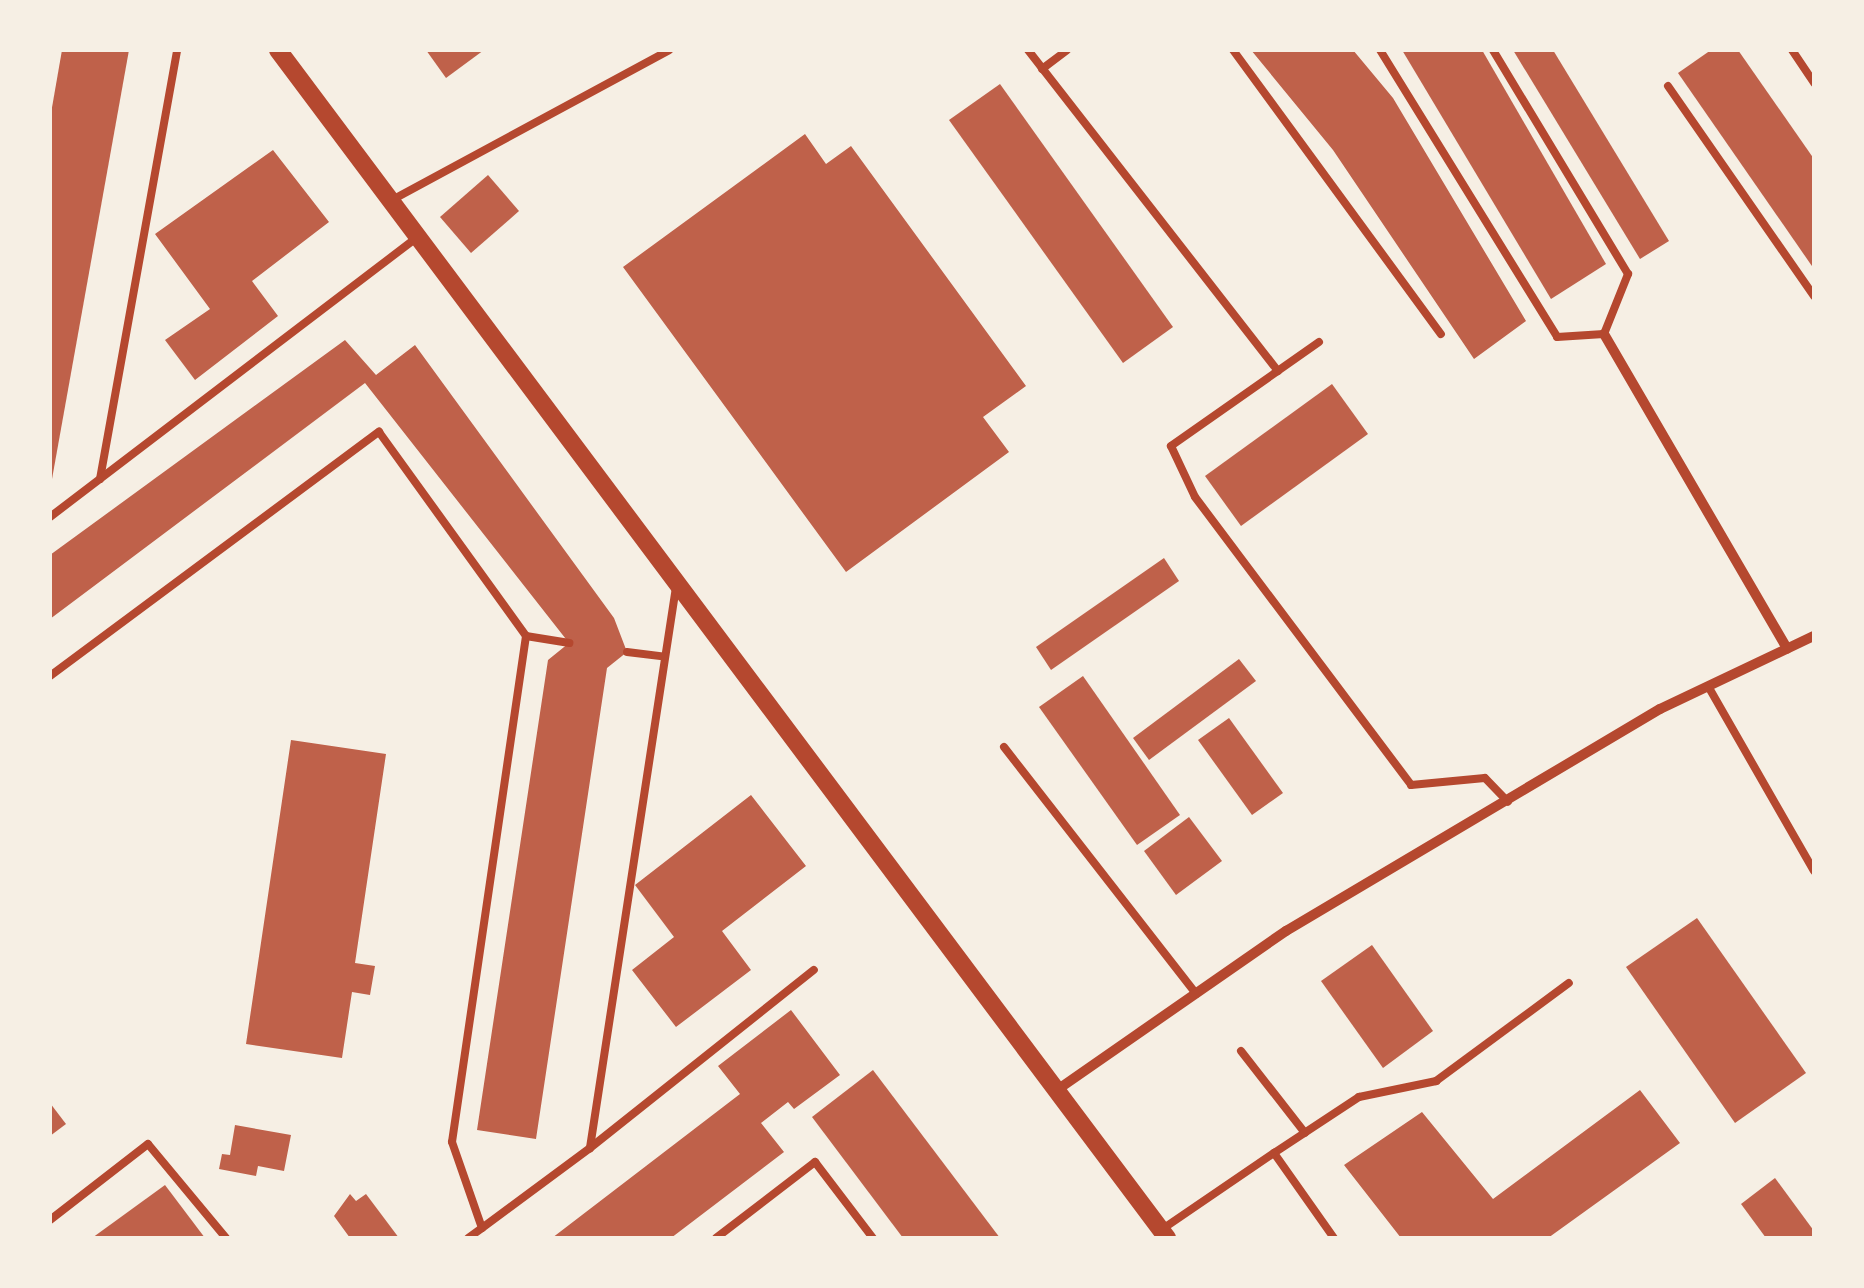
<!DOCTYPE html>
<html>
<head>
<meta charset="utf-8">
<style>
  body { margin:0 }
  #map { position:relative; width:1864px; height:1288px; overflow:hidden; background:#f6efe4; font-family:Merriweather,serif }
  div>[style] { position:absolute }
  .building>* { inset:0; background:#bf614a }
  .service>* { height:8px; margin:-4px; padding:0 4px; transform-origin:4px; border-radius:4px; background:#b5482f }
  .minor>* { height:10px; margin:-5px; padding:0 5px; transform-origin:5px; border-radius:5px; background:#b5482f }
  .tertiary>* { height:18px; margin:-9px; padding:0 9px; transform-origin:9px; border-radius:9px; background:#b5482f }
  span { translate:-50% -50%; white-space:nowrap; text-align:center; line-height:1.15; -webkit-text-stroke:9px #f6efe4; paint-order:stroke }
  .frame { position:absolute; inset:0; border:52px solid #f6efe4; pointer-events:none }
</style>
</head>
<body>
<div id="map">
  <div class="building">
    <i style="clip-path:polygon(62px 50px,129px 50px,52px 479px,50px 119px)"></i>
    <i style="clip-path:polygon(426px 50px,484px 50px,446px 78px)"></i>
    <i style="clip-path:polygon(1251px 50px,1353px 50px,1393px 98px,1526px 321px,1474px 359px,1333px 150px)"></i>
    <i style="clip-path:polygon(1402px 50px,1482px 50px,1606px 264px,1551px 299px)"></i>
    <i style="clip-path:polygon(1513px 50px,1553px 50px,1669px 241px,1640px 259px)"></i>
    <i style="clip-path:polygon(1711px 50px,1738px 50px,1814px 159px,1814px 269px,1678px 73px)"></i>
    <i style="clip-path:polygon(1000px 84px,1173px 327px,1123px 363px,949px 120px)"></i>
    <i style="clip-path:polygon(805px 134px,826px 164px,851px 146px,1026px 386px,983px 417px,1009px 452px,846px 572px,623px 267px)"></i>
    <i style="clip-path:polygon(273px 150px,329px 222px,252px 281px,278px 316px,195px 380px,165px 340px,210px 309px,155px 234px)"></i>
    <i style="clip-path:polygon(488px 175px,519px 211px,471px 253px,440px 217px)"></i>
    <i style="clip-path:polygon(345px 340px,376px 375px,415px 345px,614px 618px,627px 652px,607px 668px,536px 1139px,477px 1130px,548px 660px,569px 643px,365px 383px,50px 619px,50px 555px)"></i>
    <i style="clip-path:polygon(1332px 384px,1368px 434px,1241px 526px,1205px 476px)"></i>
    <i style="clip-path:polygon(1164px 558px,1179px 581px,1051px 670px,1036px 647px)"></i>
    <i style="clip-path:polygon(1239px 659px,1256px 681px,1149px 760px,1133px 738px)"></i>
    <i style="clip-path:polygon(1083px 676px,1180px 815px,1137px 845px,1039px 707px)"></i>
    <i style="clip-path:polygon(1229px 718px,1283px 793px,1252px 815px,1198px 740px)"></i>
    <i style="clip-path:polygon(291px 740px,386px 754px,355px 963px,375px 966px,370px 995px,352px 992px,342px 1058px,246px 1044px)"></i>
    <i style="clip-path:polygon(751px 795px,806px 866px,722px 931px,751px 970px,676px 1027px,632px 970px,674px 937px,635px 885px)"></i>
    <i style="clip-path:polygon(1189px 817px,1222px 861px,1176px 895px,1144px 851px)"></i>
    <i style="clip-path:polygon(1697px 918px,1806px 1073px,1735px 1123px,1626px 967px)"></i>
    <i style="clip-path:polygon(1372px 945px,1433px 1031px,1383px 1068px,1321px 981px)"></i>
    <i style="clip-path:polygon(791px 1010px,840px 1075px,794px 1109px,788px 1102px,761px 1123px,784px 1152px,671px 1238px,552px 1238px,740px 1094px,718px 1066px)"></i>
    <i style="clip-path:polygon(873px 1070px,1000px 1238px,903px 1238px,812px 1117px)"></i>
    <i style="clip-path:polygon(1640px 1090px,1680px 1143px,1548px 1238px,1401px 1238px,1344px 1165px,1422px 1112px,1493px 1199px)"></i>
    <i style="clip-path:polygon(50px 1103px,66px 1124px,50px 1136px)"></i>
    <i style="clip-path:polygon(235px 1125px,291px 1135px,284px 1171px,258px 1166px,256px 1176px,219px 1169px,222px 1154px,230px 1155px)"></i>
    <i style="clip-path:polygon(1775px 1178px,1814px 1231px,1814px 1238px,1766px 1238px,1741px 1204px)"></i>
    <i style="clip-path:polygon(165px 1185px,205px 1238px,92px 1238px)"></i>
    <i style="clip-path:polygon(350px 1194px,356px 1201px,366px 1194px,399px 1238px,350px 1238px,334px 1216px)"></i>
  </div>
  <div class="service">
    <i style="left:1028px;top:50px;width:407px;rotate:52.1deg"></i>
    <i style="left:1233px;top:50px;width:352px;rotate:53.8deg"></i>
    <i style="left:1380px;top:50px;width:337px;rotate:58.3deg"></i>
    <i style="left:1557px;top:337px;width:47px;rotate:-3.7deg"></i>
    <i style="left:1604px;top:334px;width:65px;rotate:-68.2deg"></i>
    <i style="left:1628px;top:274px;width:262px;rotate:-121.1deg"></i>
    <i style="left:1792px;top:50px;width:40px;rotate:56deg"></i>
    <i style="left:1042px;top:69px;width:31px;rotate:-37deg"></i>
    <i style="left:1668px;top:86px;width:256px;rotate:55.2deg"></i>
    <i style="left:392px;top:200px;width:315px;rotate:-28.4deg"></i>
    <i style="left:1319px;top:342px;width:181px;rotate:144.9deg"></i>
    <i style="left:1171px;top:446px;width:56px;rotate:64.8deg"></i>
    <i style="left:1195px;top:497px;width:360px;rotate:53.1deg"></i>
    <i style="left:1411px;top:785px;width:74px;rotate:-5.4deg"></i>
    <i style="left:1485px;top:778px;width:33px;rotate:46deg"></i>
    <i style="left:100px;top:479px;width:436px;rotate:-79.8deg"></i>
    <i style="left:50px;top:517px;width:460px;rotate:-37.3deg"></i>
    <i style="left:676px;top:587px;width:568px;rotate:98.72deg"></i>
    <i style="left:590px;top:1148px;width:286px;rotate:-38.5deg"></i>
    <i style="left:526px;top:636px;width:44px;rotate:9.2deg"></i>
    <i style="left:627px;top:652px;width:38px;rotate:7deg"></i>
    <i style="left:50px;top:676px;width:410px;rotate:-36.6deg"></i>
    <i style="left:379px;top:432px;width:251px;rotate:54.2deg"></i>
    <i style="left:526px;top:636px;width:511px;rotate:98.32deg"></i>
    <i style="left:452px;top:1142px;width:91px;rotate:70.8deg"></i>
    <i style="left:482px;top:1228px;width:17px;rotate:144deg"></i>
    <i style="left:1708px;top:686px;width:213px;rotate:60.2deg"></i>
    <i style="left:1004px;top:747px;width:313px;rotate:52.1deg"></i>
    <i style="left:1241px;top:1051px;width:104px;rotate:52deg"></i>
    <i style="left:1274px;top:1153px;width:102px;rotate:-33.4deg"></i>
    <i style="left:1359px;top:1097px;width:79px;rotate:-11.7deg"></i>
    <i style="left:1436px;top:1081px;width:165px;rotate:-36.4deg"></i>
    <i style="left:50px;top:1220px;width:124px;rotate:-37.8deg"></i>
    <i style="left:148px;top:1144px;width:122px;rotate:50.3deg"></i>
    <i style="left:482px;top:1228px;width:134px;rotate:-36.5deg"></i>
    <i style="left:1161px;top:1230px;width:137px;rotate:-34.3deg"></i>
    <i style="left:1274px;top:1153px;width:104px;rotate:54.8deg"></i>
    <i style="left:716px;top:1238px;width:125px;rotate:-37.5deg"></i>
    <i style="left:815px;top:1162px;width:96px;rotate:52.7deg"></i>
  </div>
  <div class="minor">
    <i style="left:1604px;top:334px;width:364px;rotate:59.8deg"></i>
    <i style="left:1057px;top:1090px;width:279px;rotate:-34.8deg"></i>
    <i style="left:1286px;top:931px;width:435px;rotate:-30.7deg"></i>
    <i style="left:1660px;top:709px;width:170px;rotate:-25.4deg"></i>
  </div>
  <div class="tertiary">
    <i style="left:278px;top:50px;width:1484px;rotate:53.19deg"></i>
  </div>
  <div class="frame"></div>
</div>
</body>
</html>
